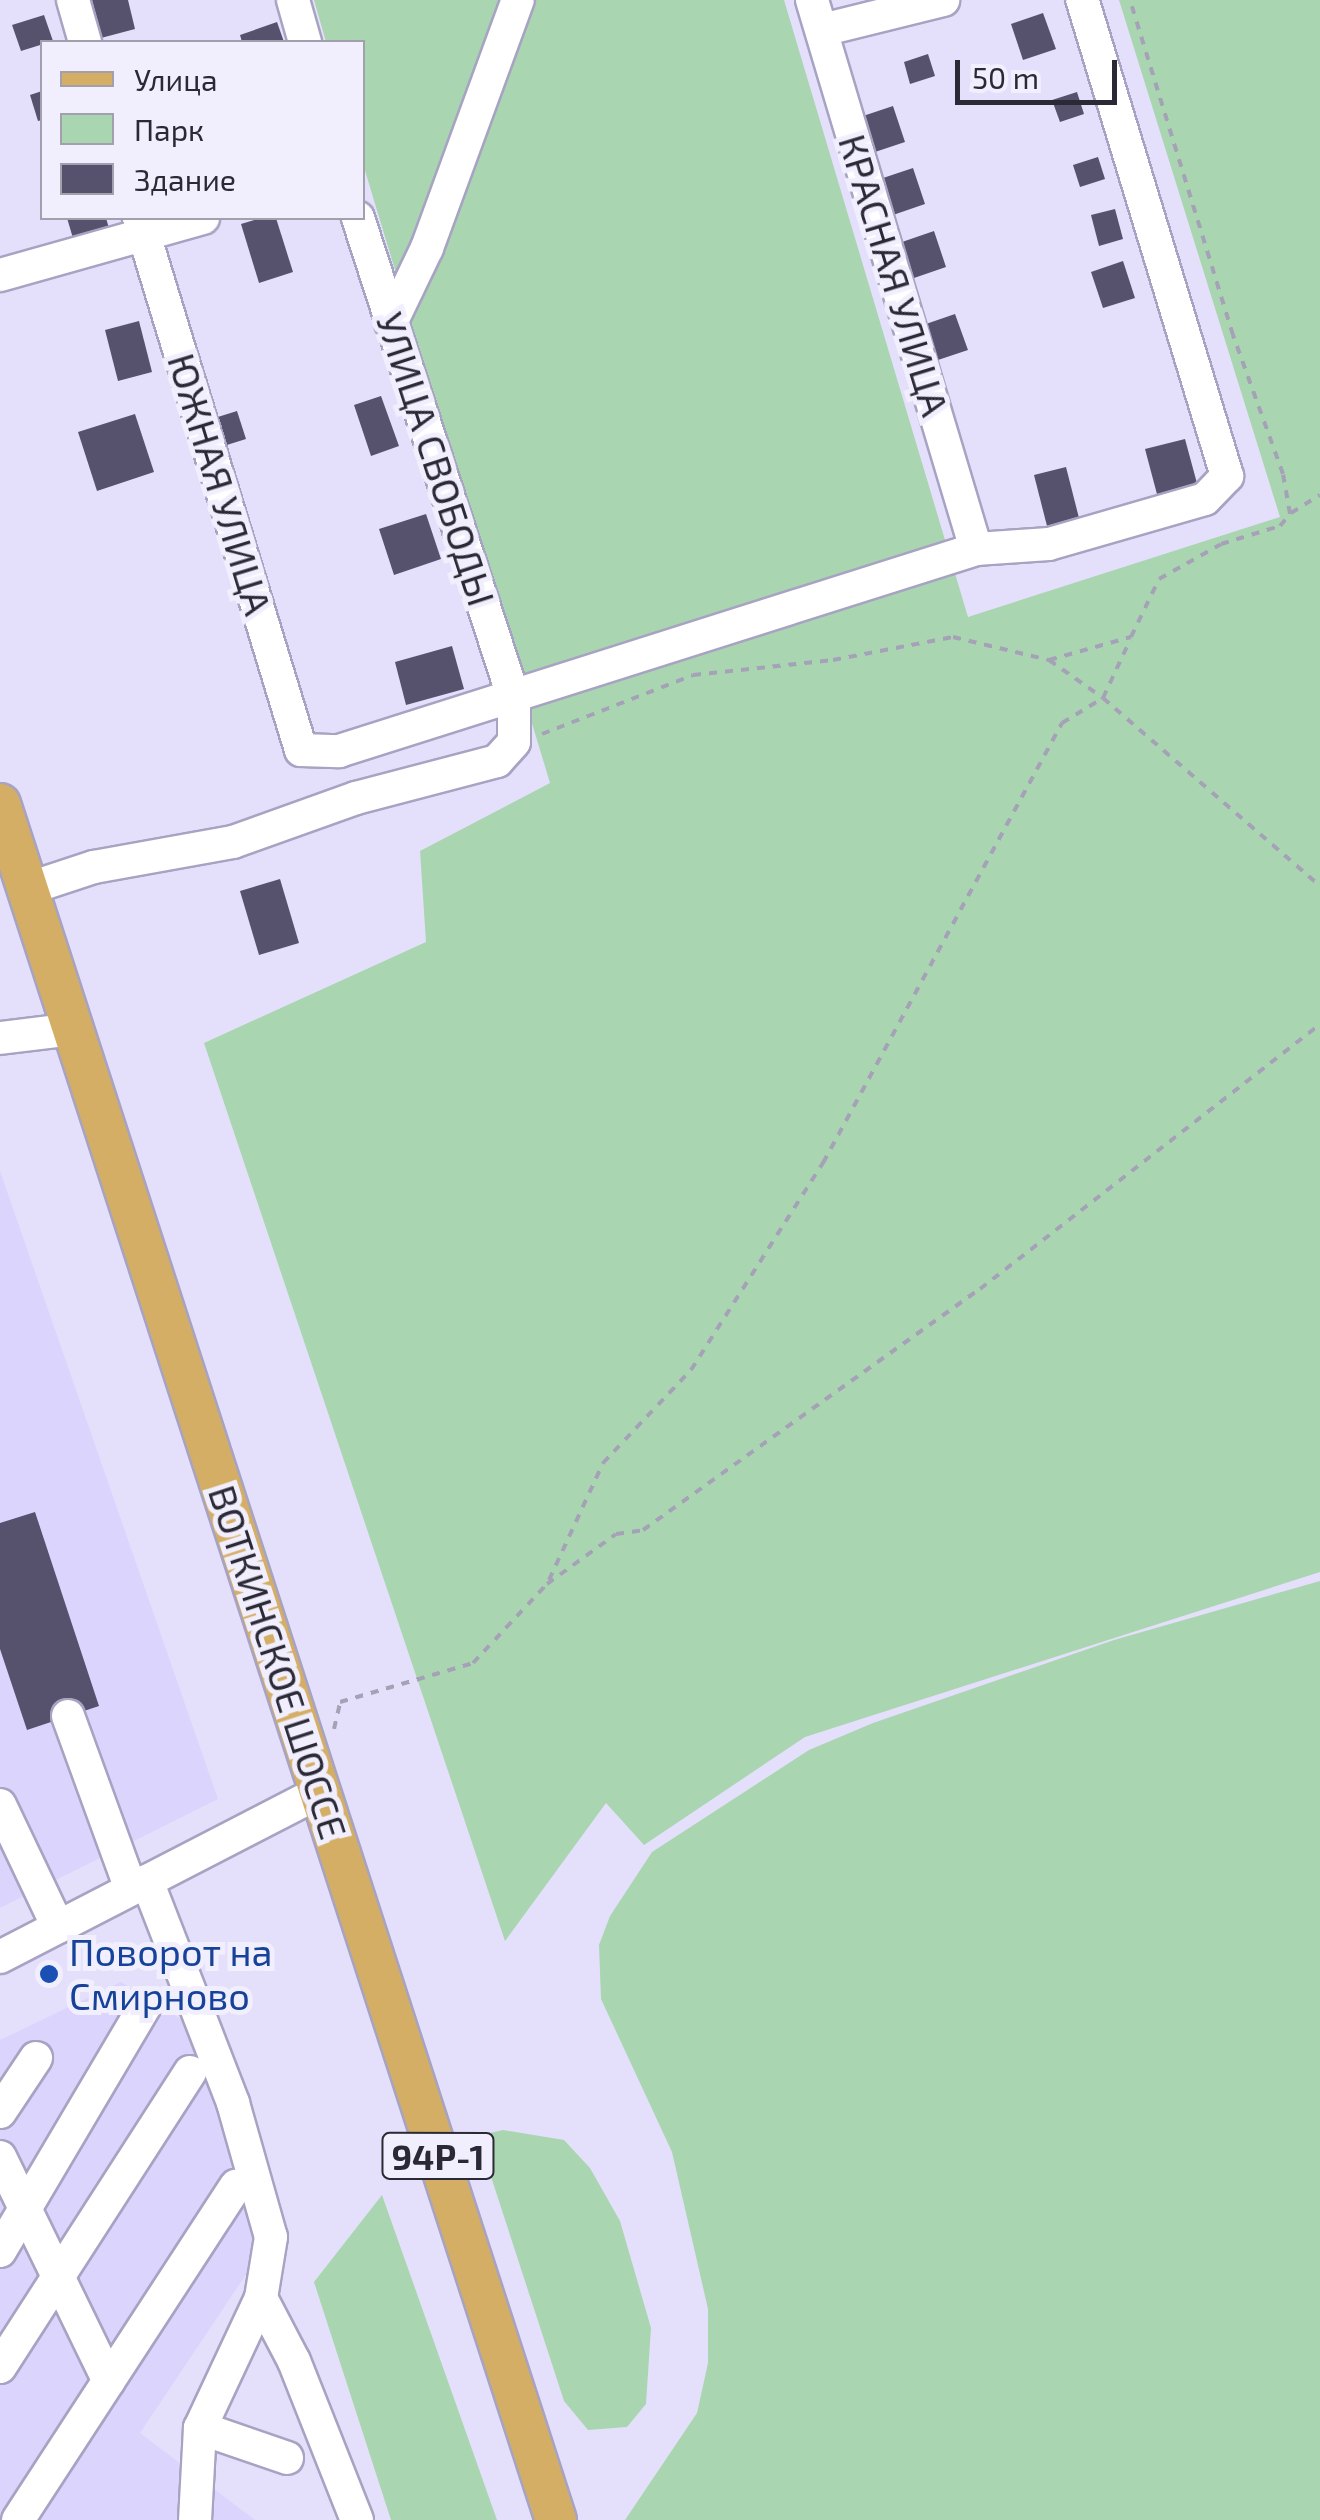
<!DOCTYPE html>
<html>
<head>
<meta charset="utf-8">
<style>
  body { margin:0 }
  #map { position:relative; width:1320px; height:2520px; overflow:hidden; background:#e4e0fb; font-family:"Exo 2",sans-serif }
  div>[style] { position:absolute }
  .built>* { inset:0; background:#dbd5fd }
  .green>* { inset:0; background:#aad5b1 }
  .building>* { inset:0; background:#56526d }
  .path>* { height:4px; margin-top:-2px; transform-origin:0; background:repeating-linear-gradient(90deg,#a5a2b7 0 8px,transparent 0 16px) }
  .roads { filter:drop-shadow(2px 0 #a7a3c2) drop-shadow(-2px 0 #a7a3c2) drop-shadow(0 2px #a7a3c2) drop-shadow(0 -2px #a7a3c2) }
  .minor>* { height:32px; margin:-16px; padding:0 16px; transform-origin:16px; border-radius:16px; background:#fff }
  .major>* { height:40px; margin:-20px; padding:0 20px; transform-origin:20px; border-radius:20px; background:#d5ae66 }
  .dots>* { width:28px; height:28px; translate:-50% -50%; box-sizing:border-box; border:5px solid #f1effd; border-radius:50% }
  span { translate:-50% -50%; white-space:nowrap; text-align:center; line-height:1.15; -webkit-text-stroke:10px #f1effd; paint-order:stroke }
  .shield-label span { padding:2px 8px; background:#f1effd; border:2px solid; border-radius:8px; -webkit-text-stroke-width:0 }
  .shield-label { font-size:35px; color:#2b2935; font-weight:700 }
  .street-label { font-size:38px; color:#2b2935 }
  .transit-label { font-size:38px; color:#164399 }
  .left { translate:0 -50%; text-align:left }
  .legend { position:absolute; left:40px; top:40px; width:325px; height:180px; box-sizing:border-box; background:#f1effd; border:2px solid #a2a0ad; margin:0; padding:12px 18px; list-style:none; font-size:30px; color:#2b2935 }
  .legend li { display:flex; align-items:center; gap:20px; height:50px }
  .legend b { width:50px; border:2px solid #a2a0ad }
  .scale { position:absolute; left:955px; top:60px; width:162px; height:45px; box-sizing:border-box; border:5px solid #2b2935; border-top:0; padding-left:12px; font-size:30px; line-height:35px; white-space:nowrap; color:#2b2935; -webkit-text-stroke:8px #f1effd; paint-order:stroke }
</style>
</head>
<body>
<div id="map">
  <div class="built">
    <i style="clip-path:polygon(0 1171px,218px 1799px,0 1908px)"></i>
    <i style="clip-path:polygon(121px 1982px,197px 2029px,261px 2252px,140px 2433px,255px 2520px,0 2520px,0 2040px)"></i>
  </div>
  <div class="green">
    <i style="clip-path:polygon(314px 0,784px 0,968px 617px,1280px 517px,1119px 0,1320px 0,1320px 1572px,805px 1737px,644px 1845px,606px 1803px,505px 1941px,204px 1043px,426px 942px,420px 851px,550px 783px,363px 164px,362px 42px,326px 42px)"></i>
    <i style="clip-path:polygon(1320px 1581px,1320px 2520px,625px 2520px,697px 2413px,708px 2363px,708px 2309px,672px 2152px,601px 1999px,599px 1945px,610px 1916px,652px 1852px,809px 1750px,873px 1723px,1114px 1640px)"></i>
    <i style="clip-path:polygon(503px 2130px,564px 2140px,590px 2168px,620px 2221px,651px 2328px,646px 2404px,627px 2427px,588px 2430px,564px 2401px,482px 2149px,490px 2133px)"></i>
    <i style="clip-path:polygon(382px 2195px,497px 2520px,391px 2520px,314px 2282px)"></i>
  </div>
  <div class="building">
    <i style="clip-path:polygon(92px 0,128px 0,135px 29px,101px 38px)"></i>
    <i style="clip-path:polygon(1043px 13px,1056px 49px,1023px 60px,1011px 24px)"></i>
    <i style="clip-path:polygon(44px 15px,53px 41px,21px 51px,12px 25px)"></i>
    <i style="clip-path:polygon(277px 22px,284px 42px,242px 42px,240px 35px)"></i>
    <i style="clip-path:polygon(928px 54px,935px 76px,910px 84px,904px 62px)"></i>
    <i style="clip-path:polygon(42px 91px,42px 120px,38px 121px,30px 95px)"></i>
    <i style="clip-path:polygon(1077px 92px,1084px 114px,1060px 122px,1052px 100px)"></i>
    <i style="clip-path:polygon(893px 106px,905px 142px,872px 153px,860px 117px)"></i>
    <i style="clip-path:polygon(1098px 157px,1105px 179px,1080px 187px,1073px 165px)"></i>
    <i style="clip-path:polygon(913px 168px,925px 204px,893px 215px,880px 179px)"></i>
    <i style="clip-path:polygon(1115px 209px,1123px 239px,1099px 246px,1091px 215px)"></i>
    <i style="clip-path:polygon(67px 218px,106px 218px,111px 235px,75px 245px)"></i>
    <i style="clip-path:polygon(261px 218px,276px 218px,293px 272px,259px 283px,241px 224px)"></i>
    <i style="clip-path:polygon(934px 231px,946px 267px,914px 278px,902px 242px)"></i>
    <i style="clip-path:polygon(1123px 261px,1135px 298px,1103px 308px,1091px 272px)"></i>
    <i style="clip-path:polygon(955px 314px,968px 350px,935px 361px,923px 325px)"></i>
    <i style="clip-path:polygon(139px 321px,152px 372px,118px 381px,105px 330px)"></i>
    <i style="clip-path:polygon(381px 396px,399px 446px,371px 456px,354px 405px)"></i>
    <i style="clip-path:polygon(237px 411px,246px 439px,214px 449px,205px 421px)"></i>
    <i style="clip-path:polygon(135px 414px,154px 472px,97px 491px,78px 432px)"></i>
    <i style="clip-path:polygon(1185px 439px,1198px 487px,1158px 498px,1145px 449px)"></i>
    <i style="clip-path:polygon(1066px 467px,1079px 518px,1047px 526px,1034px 475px)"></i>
    <i style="clip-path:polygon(426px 514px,441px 559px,394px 575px,379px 529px)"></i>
    <i style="clip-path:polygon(452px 646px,464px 689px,406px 705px,395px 662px)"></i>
    <i style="clip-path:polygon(280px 879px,299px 943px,259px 955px,240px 891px)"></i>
    <i style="clip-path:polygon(35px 1512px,99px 1706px,27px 1730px,0 1649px,0 1523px)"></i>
  </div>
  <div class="path">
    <i style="left:1291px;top:513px;width:34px;rotate:-32deg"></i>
    <i style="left:1049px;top:660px;width:66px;rotate:35.1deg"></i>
    <i style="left:1103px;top:698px;width:287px;rotate:40.9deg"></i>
    <i style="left:542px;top:734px;width:162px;rotate:-21.3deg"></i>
    <i style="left:693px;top:675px;width:141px;rotate:-6.1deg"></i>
    <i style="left:833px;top:660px;width:122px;rotate:-10.9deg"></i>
    <i style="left:953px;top:637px;width:99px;rotate:13.5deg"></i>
    <i style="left:1049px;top:660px;width:85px;rotate:-15.7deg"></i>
    <i style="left:1131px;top:637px;width:64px;rotate:-64.2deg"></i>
    <i style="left:1159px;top:579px;width:71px;rotate:-29.4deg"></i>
    <i style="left:1221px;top:544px;width:62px;rotate:-17deg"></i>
    <i style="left:1280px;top:526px;width:16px;rotate:-50deg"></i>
    <i style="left:1290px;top:514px;width:41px;rotate:-99.9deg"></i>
    <i style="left:1283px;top:474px;width:148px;rotate:-109.8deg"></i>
    <i style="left:1233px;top:335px;width:350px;rotate:-107.1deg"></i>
    <i style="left:549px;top:1580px;width:129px;rotate:-65.2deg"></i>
    <i style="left:603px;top:1463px;width:128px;rotate:-46.6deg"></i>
    <i style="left:691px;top:1370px;width:246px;rotate:-57.5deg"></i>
    <i style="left:823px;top:1163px;width:501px;rotate:-61.49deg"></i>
    <i style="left:1062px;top:723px;width:48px;rotate:-31.4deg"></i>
    <i style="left:1103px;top:698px;width:64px;rotate:-65deg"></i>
    <i style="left:334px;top:1729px;width:28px;rotate:-77deg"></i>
    <i style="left:340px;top:1702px;width:139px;rotate:-16.3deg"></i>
    <i style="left:473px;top:1663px;width:108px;rotate:-46.9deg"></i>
    <i style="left:547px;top:1584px;width:85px;rotate:-35.9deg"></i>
    <i style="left:616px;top:1534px;width:27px;rotate:-8deg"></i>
    <i style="left:643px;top:1530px;width:414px;rotate:-35.6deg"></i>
    <i style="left:980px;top:1289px;width:431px;rotate:-37.9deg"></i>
  </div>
  <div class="roads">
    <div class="minor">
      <i style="left:73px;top:0;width:44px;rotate:74.1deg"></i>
      <i style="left:293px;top:0;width:44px;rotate:74.1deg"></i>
      <i style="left:812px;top:0;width:573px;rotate:73.37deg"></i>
      <i style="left:822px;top:30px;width:125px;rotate:-13.9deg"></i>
      <i style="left:139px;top:218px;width:556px;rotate:73.06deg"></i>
      <i style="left:301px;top:750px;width:38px;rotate:2deg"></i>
      <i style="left:339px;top:751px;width:668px;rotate:-17.59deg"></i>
      <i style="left:976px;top:549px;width:73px;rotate:-3.9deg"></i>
      <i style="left:1049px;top:544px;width:162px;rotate:-16.1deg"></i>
      <i style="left:1205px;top:499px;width:32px;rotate:-46deg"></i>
      <i style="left:1227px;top:476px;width:498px;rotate:-106.9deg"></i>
      <i style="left:0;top:275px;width:211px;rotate:-15.7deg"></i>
      <i style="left:391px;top:323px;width:83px;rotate:-64.4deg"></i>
      <i style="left:427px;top:248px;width:264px;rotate:-69.9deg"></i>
      <i style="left:27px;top:889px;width:71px;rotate:-18.2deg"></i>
      <i style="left:94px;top:867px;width:141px;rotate:-10.2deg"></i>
      <i style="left:233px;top:842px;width:131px;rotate:-19.7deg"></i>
      <i style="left:356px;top:798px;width:146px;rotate:-14.7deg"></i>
      <i style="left:497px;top:761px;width:25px;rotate:-48deg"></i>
      <i style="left:514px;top:742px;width:43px;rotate:-90deg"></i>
      <i style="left:514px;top:699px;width:506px;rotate:-107.97deg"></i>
      <i style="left:0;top:1038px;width:74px;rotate:-7deg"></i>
      <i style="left:68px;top:1716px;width:184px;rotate:70deg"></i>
      <i style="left:0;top:1805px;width:135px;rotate:64.6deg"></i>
      <i style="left:147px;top:1881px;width:238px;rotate:68.8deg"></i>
      <i style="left:233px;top:2103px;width:139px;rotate:74.2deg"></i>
      <i style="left:271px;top:2237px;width:62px;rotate:99.3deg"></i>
      <i style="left:261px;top:2298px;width:144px;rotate:115.1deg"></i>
      <i style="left:200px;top:2428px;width:92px;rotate:93.1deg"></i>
      <i style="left:0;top:1957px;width:359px;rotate:-27.3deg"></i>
      <i style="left:0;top:2112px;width:65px;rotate:-56.3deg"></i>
      <i style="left:0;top:2157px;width:249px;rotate:64.1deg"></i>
      <i style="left:0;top:2251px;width:285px;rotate:-59.4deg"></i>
      <i style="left:261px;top:2298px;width:71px;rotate:62.4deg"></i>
      <i style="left:294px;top:2361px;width:171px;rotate:68.4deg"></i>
      <i style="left:0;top:2367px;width:351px;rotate:-57.2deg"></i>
      <i style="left:200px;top:2428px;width:92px;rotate:19deg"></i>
      <i style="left:18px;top:2520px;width:399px;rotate:-56.9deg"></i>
    </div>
    <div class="major">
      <i style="left:0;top:804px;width:1804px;rotate:72.05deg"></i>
    </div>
  </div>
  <div class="dots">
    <i style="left:49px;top:1974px;background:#1a4fb4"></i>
  </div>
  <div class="shield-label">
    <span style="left:438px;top:2156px">94Р-1</span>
  </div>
  <div class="street-label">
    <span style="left:894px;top:275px;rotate:73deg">КРАСНАЯ УЛИЦА</span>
    <span style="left:436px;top:459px;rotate:72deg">УЛИЦА СВОБОДЫ</span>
    <span style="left:220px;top:484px;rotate:73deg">ЮЖНАЯ УЛИЦА</span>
    <span style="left:278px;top:1662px;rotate:72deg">ВОТКИНСКОЕ ШОССЕ</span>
  </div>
  <div class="transit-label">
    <span class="left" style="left:69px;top:1974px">Поворот на<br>Смирново</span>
  </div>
  <ul class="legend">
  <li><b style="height:12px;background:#d5ae66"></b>Улица</li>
  <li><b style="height:28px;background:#aad5b1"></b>Парк</li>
  <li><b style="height:28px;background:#56526d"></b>Здание</li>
  </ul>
  <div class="scale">50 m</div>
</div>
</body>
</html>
